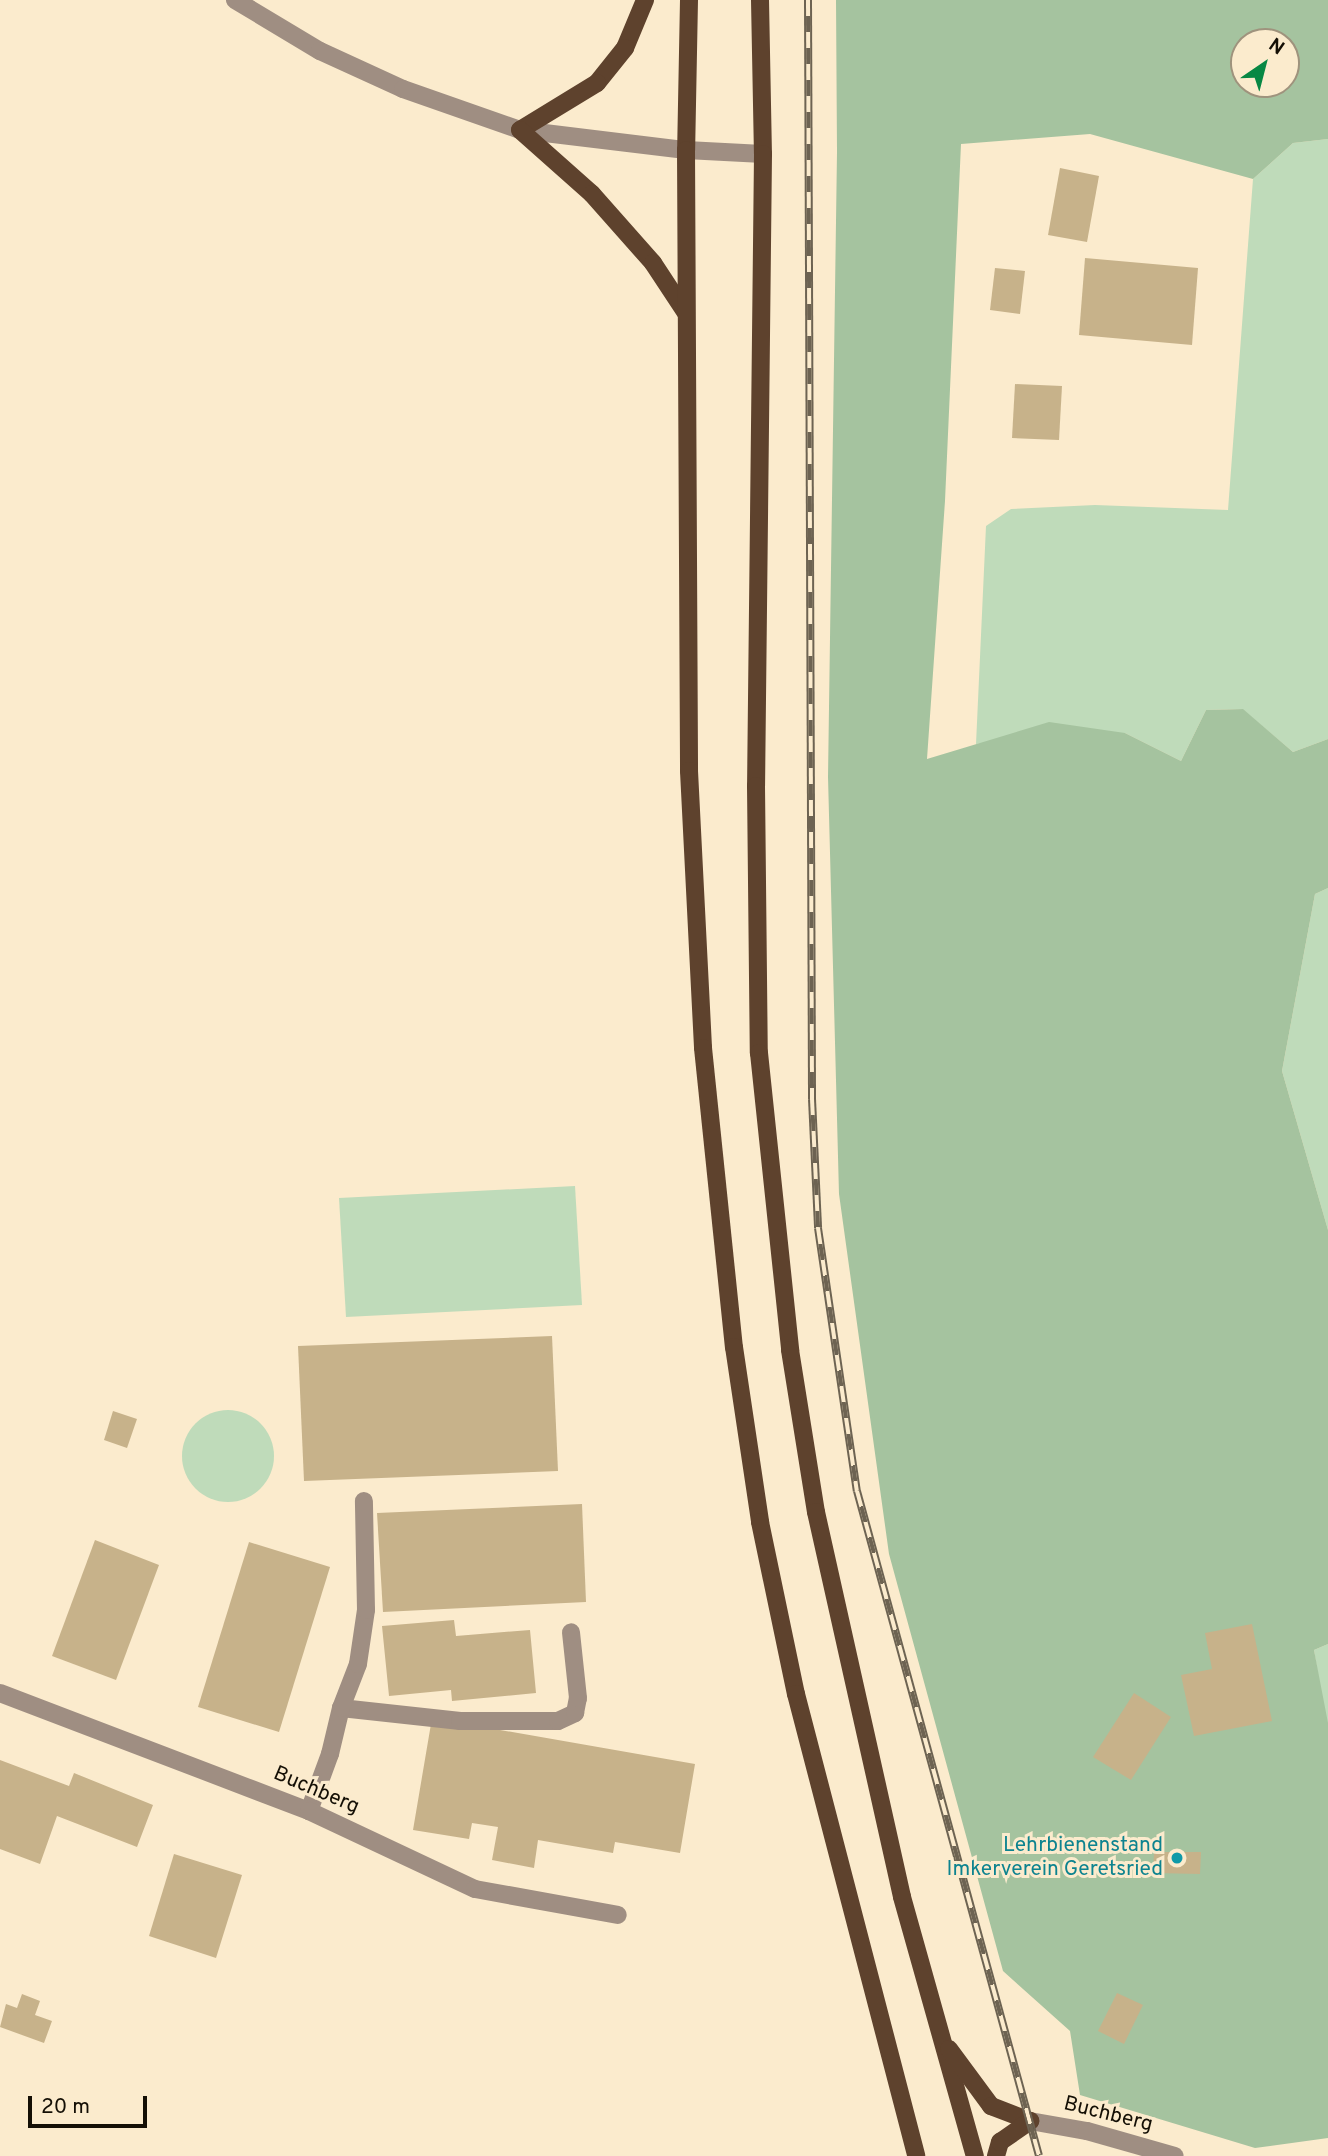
<!DOCTYPE html>
<html>
<head>
<meta charset="utf-8">
<style>
  body { margin:0 }
  #map { position:relative; width:1328px; height:2156px; overflow:hidden; background:#fbebcd; font-family:Overpass,sans-serif }
  div>[style] { position:absolute }
  .green>* { inset:0; background:#bfdbba }
  .round { border-radius:50% }
  .forest>* { inset:0; background:#a5c39f }
  .building>* { inset:0; background:#c7b28a }
  .service>* { height:18px; margin:-9px; padding:0 9px; transform-origin:9px; border-radius:9px; background:#9f8e82 }
  .minor>* { height:18px; margin:-9px; padding:0 9px; transform-origin:9px; border-radius:9px; background:#9f8e82 }
  .tertiary>* { height:18px; margin:-9px; padding:0 9px; transform-origin:9px; border-radius:9px; background:#9f8e82 }
  .primary>* { height:18px; margin:-9px; padding:0 9px; transform-origin:9px; border-radius:9px; background:#5e422d }
  .rail>* { height:8px; margin-top:-4px; transform-origin:0; background:repeating-linear-gradient(90deg,#fbebcd 0 16px,#6d6352 0 32px); box-sizing:border-box; border-block:2px solid #6d6352 }
  .dots>* { width:19px; height:19px; translate:-50% -50%; box-sizing:border-box; border:4px solid #fbebcd; border-radius:50% }
  span { translate:-50% -50%; white-space:nowrap; text-align:center; line-height:1.15; -webkit-text-stroke:6px #fbebcd; paint-order:stroke }
  .street-label { font-size:21px; color:#140f05 }
  .culture-label { font-size:21px; color:#0d838f }
  .right { translate:-100% -50%; text-align:right }
  .north { position:absolute; left:1230px; top:28px; width:70px; height:70px; box-sizing:border-box; background:#fbebcd; border:2px solid #9f937d; border-radius:50%; rotate:35deg; font-size:19px; font-weight:700; line-height:28px; text-align:center; color:#140f05 }
  .north::after { content:''; display:block; margin:auto; width:24px; height:32px; background:#088844; clip-path:polygon(50% 0,100% 100%,50% 72%,0 100%) }
  .scale { position:absolute; left:28px; top:2096px; width:119px; height:32px; box-sizing:border-box; border:4px solid #140f05; border-top:0; padding-left:9px; font-size:21px; line-height:24px; white-space:nowrap; color:#140f05; -webkit-text-stroke:5px #fbebcd; paint-order:stroke }
</style>
</head>
<body>
<div id="map">
  <div class="green">
    <i style="clip-path:polygon(1328px 139px,1328px 739px,1293px 752px,1242px 709px,1206px 710px,1181px 761px,1125px 733px,976px 744px,986px 526px,1011px 509px,1095px 505px,1228px 510px,1253px 179px,1293px 143px)"></i>
    <i style="clip-path:polygon(1328px 888px,1328px 1230px,1282px 1071px,1315px 894px)"></i>
    <i style="clip-path:polygon(575px 1186px,582px 1305px,346px 1317px,339px 1198px)"></i>
    <i class="round" style="left:182px;top:1410px;width:92px;height:92px"></i>
    <i style="clip-path:polygon(1328px 1644px,1328px 1723px,1326px 1723px,1314px 1650px)"></i>
  </div>
  <div class="forest">
    <i style="clip-path:polygon(evenodd,836px 0,1328px 0,1328px 139px,1293px 143px,1253px 179px,1090px 134px,961px 144px,945px 501px,927px 759px,1049px 722px,1125px 733px,1181px 761px,1206px 710px,1243px 709px,1293px 752px,1328px 739px,1328px 888px,1315px 894px,1282px 1071px,1328px 1230px,1328px 1644px,1314px 1650px,1328px 1723px,1328px 2138px,1255px 2148px,1080px 2095px,1070px 2031px,1003px 1971px,889px 1554px,839px 1194px,828px 777px,837px 152px,836px 0,1244px 42px,1286px 42px,1286px 84px,1244px 84px,1244px 42px)"></i>
  </div>
  <div class="building">
    <i style="clip-path:polygon(1060px 168px,1099px 176px,1087px 242px,1048px 235px)"></i>
    <i style="clip-path:polygon(1085px 258px,1198px 268px,1192px 345px,1079px 335px)"></i>
    <i style="clip-path:polygon(995px 268px,1025px 271px,1020px 314px,990px 310px)"></i>
    <i style="clip-path:polygon(1015px 384px,1062px 386px,1059px 440px,1012px 438px)"></i>
    <i style="clip-path:polygon(552px 1336px,558px 1471px,304px 1481px,298px 1346px)"></i>
    <i style="clip-path:polygon(113px 1411px,137px 1419px,127px 1448px,104px 1440px)"></i>
    <i style="clip-path:polygon(582px 1504px,586px 1602px,383px 1612px,377px 1513px)"></i>
    <i style="clip-path:polygon(95px 1540px,159px 1565px,116px 1680px,52px 1656px)"></i>
    <i style="clip-path:polygon(249px 1542px,330px 1567px,279px 1732px,198px 1707px)"></i>
    <i style="clip-path:polygon(454px 1620px,456px 1636px,530px 1630px,536px 1693px,452px 1701px,451px 1690px,389px 1696px,382px 1626px)"></i>
    <i style="clip-path:polygon(1252px 1624px,1272px 1721px,1194px 1736px,1181px 1675px,1212px 1669px,1205px 1633px)"></i>
    <i style="clip-path:polygon(1134px 1693px,1171px 1717px,1131px 1780px,1093px 1757px)"></i>
    <i style="clip-path:polygon(432px 1718px,695px 1764px,680px 1853px,615px 1842px,613px 1853px,538px 1840px,534px 1868px,492px 1860px,498px 1827px,472px 1823px,469px 1839px,413px 1830px)"></i>
    <i style="clip-path:polygon(0 1760px,69px 1786px,74px 1773px,153px 1805px,137px 1847px,57px 1816px,40px 1864px,0 1849px)"></i>
    <i style="clip-path:polygon(1154px 1852px,1201px 1852px,1200px 1874px,1153px 1873px)"></i>
    <i style="clip-path:polygon(174px 1854px,242px 1875px,216px 1958px,149px 1936px)"></i>
    <i style="clip-path:polygon(1117px 1993px,1143px 2005px,1124px 2044px,1098px 2031px)"></i>
    <i style="clip-path:polygon(22px 1994px,40px 2001px,35px 2015px,52px 2021px,44px 2043px,0 2027px,6px 2004px,17px 2008px)"></i>
  </div>
  <div class="service">
    <i style="left:341px;top:1708px;width:120px;rotate:6.2deg"></i>
    <i style="left:460px;top:1721px;width:98px"></i>
    <i style="left:558px;top:1721px;width:19px;rotate:-25deg"></i>
    <i style="left:575px;top:1713px;width:15px;rotate:-79deg"></i>
    <i style="left:578px;top:1698px;width:66px;rotate:-96.1deg"></i>
    <i style="left:309px;top:1811px;width:61px;rotate:-69.8deg"></i>
    <i style="left:330px;top:1754px;width:47px;rotate:-76.6deg"></i>
    <i style="left:341px;top:1708px;width:47px;rotate:-68.9deg"></i>
    <i style="left:358px;top:1664px;width:55px;rotate:-81.6deg"></i>
    <i style="left:366px;top:1610px;width:109px;rotate:-91.1deg"></i>
  </div>
  <div class="minor">
    <i style="left:0;top:1693px;width:331px;rotate:20.9deg"></i>
    <i style="left:309px;top:1811px;width:183px;rotate:25.2deg"></i>
    <i style="left:475px;top:1889px;width:145px;rotate:10.3deg"></i>
    <i style="left:1030px;top:2121px;width:58px;rotate:10deg"></i>
    <i style="left:1087px;top:2131px;width:91px;rotate:15.9deg"></i>
  </div>
  <div class="tertiary">
    <i style="left:235px;top:0;width:99px;rotate:31deg"></i>
    <i style="left:320px;top:51px;width:91px;rotate:24.6deg"></i>
    <i style="left:403px;top:89px;width:124px;rotate:19.3deg"></i>
    <i style="left:520px;top:130px;width:167px;rotate:6.9deg"></i>
    <i style="left:686px;top:150px;width:77px;rotate:3deg"></i>
  </div>
  <div class="primary">
    <i style="left:645px;top:0;width:52px;rotate:112.6deg"></i>
    <i style="left:625px;top:48px;width:45px;rotate:128.7deg"></i>
    <i style="left:597px;top:83px;width:90px;rotate:148.6deg"></i>
    <i style="left:520px;top:130px;width:96px;rotate:41.6deg"></i>
    <i style="left:592px;top:194px;width:92px;rotate:48.5deg"></i>
    <i style="left:653px;top:263px;width:60px;rotate:56.6deg"></i>
    <i style="left:689px;top:0;width:150px;rotate:91.1deg"></i>
    <i style="left:686px;top:150px;width:621px;rotate:89.72deg"></i>
    <i style="left:689px;top:771px;width:277px;rotate:87.1deg"></i>
    <i style="left:703px;top:1048px;width:301px;rotate:84.1deg"></i>
    <i style="left:734px;top:1347px;width:177px;rotate:81.5deg"></i>
    <i style="left:760px;top:1522px;width:176px;rotate:78.2deg"></i>
    <i style="left:796px;top:1694px;width:477px;rotate:75.4deg"></i>
    <i style="left:760px;top:0;width:154px;rotate:88.9deg"></i>
    <i style="left:763px;top:154px;width:632px;rotate:90.63deg"></i>
    <i style="left:756px;top:786px;width:267px;rotate:89.4deg"></i>
    <i style="left:759px;top:1053px;width:299px;rotate:84deg"></i>
    <i style="left:790px;top:1350px;width:164px;rotate:80.9deg"></i>
    <i style="left:816px;top:1512px;width:394px;rotate:77.4deg"></i>
    <i style="left:902px;top:1897px;width:269px;rotate:74.3deg"></i>
    <i style="left:949px;top:2049px;width:71px;rotate:53.6deg"></i>
    <i style="left:991px;top:2106px;width:42px;rotate:21deg"></i>
    <i style="left:996px;top:2156px;width:15px;rotate:-74deg"></i>
    <i style="left:1000px;top:2142px;width:37px;rotate:-35deg"></i>
  </div>
  <div class="rail">
    <i style="left:808px;top:0;width:1099px;rotate:89.79deg"></i>
    <i style="left:812px;top:1099px;width:129px;rotate:87.3deg"></i>
    <i style="left:818px;top:1228px;width:266px;rotate:81.6deg"></i>
    <i style="left:857px;top:1491px;width:689px;rotate:74.69deg"></i>
  </div>
  <div class="dots">
    <i style="left:1177px;top:1858px;background:#0f9aa8"></i>
  </div>
  <div class="street-label">
    <span style="left:316px;top:1791px;rotate:23deg">Buchberg</span>
    <span style="left:1108px;top:2115px;rotate:14deg">Buchberg</span>
  </div>
  <div class="culture-label">
    <span class="right" style="left:1163px;top:1858px">Lehrbienenstand<br>Imkerverein Geretsried</span>
  </div>
  <div class="north">N</div>
  <div class="scale">20 m</div>
</div>
</body>
</html>
